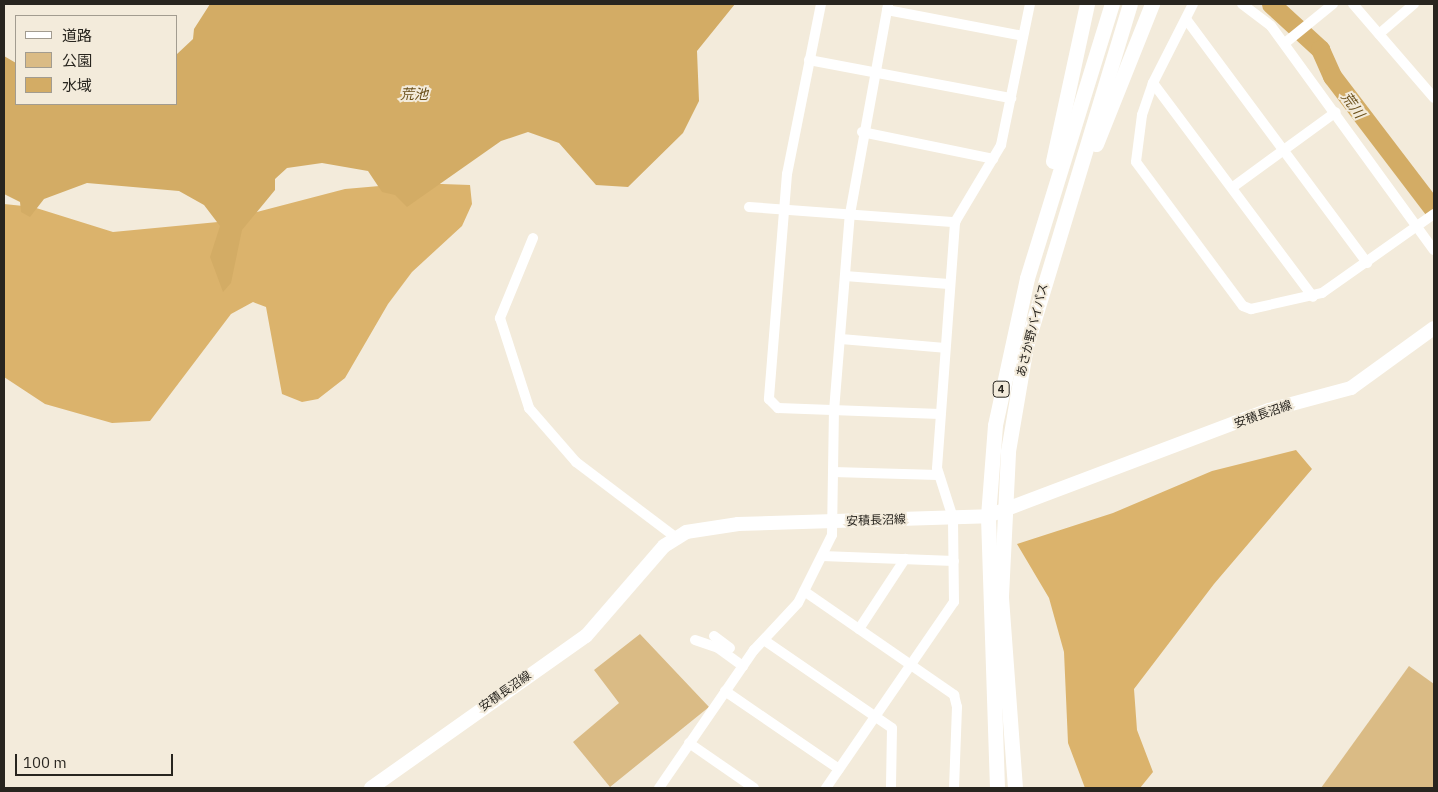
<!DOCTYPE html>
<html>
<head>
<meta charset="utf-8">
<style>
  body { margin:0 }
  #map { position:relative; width:1438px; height:792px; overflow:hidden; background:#f3ebdb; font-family:"IBM Plex Sans","Noto Sans JP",sans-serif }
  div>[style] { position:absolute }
  .green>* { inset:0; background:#dabb85 }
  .forest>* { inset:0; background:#dbb36c }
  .water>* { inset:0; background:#d3ac65 }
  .river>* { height:19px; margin:-9.5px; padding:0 9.5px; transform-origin:9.5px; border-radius:9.5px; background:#d3ac65 }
  .minor>* { height:10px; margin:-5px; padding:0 5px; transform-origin:5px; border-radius:5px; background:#fff }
  .major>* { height:14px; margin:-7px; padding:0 7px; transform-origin:7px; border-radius:7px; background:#fff }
  .highway>* { height:15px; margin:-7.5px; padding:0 7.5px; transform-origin:7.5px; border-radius:7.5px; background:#fff }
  span { translate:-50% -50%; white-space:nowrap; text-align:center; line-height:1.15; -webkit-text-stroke:4px #f3ebdb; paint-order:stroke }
  .shield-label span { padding:1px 4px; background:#f3ebdb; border:1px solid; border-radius:4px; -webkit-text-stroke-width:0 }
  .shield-label { font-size:11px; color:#28251f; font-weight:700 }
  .street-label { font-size:12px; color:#28251f }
  .water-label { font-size:14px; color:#694e18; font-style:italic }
  .frame { position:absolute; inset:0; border:5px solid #28251f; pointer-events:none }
  .legend { position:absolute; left:15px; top:15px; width:162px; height:90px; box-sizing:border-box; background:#f3ebdb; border:1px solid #a29c90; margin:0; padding:6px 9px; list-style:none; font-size:15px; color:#28251f }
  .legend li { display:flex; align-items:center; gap:10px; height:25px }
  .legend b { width:25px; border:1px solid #a29c90 }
  .scale { position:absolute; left:15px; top:754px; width:158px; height:22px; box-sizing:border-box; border:2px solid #28251f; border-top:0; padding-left:6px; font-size:15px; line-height:18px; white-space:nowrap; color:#28251f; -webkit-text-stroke:4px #f3ebdb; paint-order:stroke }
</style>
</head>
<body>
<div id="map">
  <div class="green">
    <i style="clip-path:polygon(640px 634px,709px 707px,610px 787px,573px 742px,619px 703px,594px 670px)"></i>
    <i style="clip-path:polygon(1409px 666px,1434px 684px,1434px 788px,1321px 788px)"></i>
  </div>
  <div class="forest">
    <i style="clip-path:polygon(414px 183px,470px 185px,472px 204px,462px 226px,412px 272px,388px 304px,345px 378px,318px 399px,302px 402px,282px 394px,266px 307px,253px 302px,231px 314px,150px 421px,112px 423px,45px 404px,4px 377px,4px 204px,33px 207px,113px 232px,218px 222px,345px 189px)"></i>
    <i style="clip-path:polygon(1296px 450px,1312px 469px,1214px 584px,1134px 689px,1137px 730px,1153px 772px,1140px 788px,1085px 788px,1068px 743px,1064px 652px,1049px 598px,1017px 544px,1113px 513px,1212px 471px)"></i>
  </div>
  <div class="water">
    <i style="clip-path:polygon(210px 4px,735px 4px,697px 51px,699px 101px,683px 133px,628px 187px,596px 185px,559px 143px,528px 132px,501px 141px,407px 207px,395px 195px,382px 192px,368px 171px,322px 163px,287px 168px,275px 179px,275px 190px,242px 230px,231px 283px,223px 292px,210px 257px,220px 226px,204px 205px,179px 191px,87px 183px,44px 199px,30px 217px,21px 212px,20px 202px,4px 194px,4px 56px,16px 63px,16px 104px,176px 104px,176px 55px,193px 39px,194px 29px)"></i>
  </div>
  <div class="river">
    <i style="left:1271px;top:4px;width:67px;rotate:42.6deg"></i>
    <i style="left:1320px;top:49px;width:30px;rotate:66deg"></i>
    <i style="left:1332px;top:76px;width:168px;rotate:52.7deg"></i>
  </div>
  <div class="minor">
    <i style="left:821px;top:4px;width:173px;rotate:101.3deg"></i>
    <i style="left:787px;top:174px;width:226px;rotate:94.6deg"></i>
    <i style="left:769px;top:399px;width:13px;rotate:45deg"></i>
    <i style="left:778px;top:408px;width:162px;rotate:2.1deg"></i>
    <i style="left:1193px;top:4px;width:89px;rotate:116.9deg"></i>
    <i style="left:1153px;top:83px;width:34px;rotate:109deg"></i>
    <i style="left:1142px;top:115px;width:47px;rotate:97.3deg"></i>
    <i style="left:1136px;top:162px;width:179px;rotate:53.4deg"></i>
    <i style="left:1243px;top:306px;width:9px;rotate:21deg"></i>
    <i style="left:1251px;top:309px;width:73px;rotate:-12.7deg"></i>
    <i style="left:1322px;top:293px;width:137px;rotate:-35.2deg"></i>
    <i style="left:1242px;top:4px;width:36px;rotate:37deg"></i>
    <i style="left:1271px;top:26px;width:277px;rotate:54deg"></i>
    <i style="left:1353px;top:4px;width:124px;rotate:49.2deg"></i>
    <i style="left:887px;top:10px;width:138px;rotate:10.8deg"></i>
    <i style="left:1186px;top:19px;width:304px;rotate:53.4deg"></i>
    <i style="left:1379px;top:34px;width:46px;rotate:-40.6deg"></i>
    <i style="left:1285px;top:43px;width:62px;rotate:-39.1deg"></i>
    <i style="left:809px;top:60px;width:206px;rotate:10.7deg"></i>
    <i style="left:1153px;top:83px;width:267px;rotate:53.2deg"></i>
    <i style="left:862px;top:132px;width:134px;rotate:11.6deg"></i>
    <i style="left:1233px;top:187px;width:127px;rotate:-36.1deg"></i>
    <i style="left:749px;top:207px;width:207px;rotate:4.2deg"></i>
    <i style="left:533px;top:238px;width:87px;rotate:112.4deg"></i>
    <i style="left:500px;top:318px;width:95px;rotate:72.1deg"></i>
    <i style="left:529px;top:408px;width:72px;rotate:49deg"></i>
    <i style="left:576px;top:462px;width:124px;rotate:37.1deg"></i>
    <i style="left:845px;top:276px;width:104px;rotate:4.4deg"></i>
    <i style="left:841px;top:339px;width:104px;rotate:4.9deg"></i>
    <i style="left:833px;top:472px;width:105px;rotate:1.6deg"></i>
    <i style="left:822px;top:556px;width:132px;rotate:2.2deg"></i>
    <i style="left:804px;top:591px;width:183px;rotate:34.7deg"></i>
    <i style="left:954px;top:695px;width:12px;rotate:76deg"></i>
    <i style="left:957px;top:707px;width:81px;rotate:92.1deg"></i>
    <i style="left:859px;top:629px;width:84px;rotate:-56.7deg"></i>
    <i style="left:714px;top:636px;width:20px;rotate:37deg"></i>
    <i style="left:695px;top:640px;width:24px;rotate:19deg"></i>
    <i style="left:718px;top:648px;width:31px;rotate:36deg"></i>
    <i style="left:764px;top:640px;width:155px;rotate:34.5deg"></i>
    <i style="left:892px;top:728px;width:60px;rotate:91deg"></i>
    <i style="left:725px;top:691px;width:138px;rotate:34.4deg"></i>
    <i style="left:689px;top:743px;width:79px;rotate:34.7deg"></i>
    <i style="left:659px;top:788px;width:168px;rotate:-55.5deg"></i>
    <i style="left:754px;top:650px;width:64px;rotate:-46.9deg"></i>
    <i style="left:798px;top:603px;width:76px;rotate:-63.4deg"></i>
    <i style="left:832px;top:535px;width:124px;rotate:-89.1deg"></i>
    <i style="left:834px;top:411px;width:198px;rotate:-85.4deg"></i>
    <i style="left:850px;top:214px;width:213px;rotate:-79.7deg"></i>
    <i style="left:826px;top:788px;width:226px;rotate:-55.5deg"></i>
    <i style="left:954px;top:602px;width:84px;rotate:-90.7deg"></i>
    <i style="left:953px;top:518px;width:52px;rotate:-107.7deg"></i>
    <i style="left:937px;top:468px;width:247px;rotate:-85.8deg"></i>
    <i style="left:955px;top:222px;width:90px;rotate:-59.1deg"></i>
    <i style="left:1001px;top:145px;width:144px;rotate:-78.4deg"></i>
  </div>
  <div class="major">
    <i style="left:371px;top:788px;width:263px;rotate:-35.3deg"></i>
    <i style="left:586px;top:636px;width:119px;rotate:-49.1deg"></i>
    <i style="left:664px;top:546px;width:26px;rotate:-32deg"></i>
    <i style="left:686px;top:532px;width:53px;rotate:-8.7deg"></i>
    <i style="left:738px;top:524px;width:250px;rotate:-1.8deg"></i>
    <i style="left:988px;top:516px;width:300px;rotate:-20.7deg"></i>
    <i style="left:1269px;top:410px;width:85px;rotate:-15deg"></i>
    <i style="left:1351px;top:388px;width:102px;rotate:-35.9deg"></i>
  </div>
  <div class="highway">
    <i style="left:1096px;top:144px;width:151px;rotate:-68.2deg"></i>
    <i style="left:1053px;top:161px;width:161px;rotate:-77.8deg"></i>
    <i style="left:997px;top:788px;width:272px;rotate:-91.9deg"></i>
    <i style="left:988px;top:516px;width:91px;rotate:-85.6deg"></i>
    <i style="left:995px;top:425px;width:150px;rotate:-77.7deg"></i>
    <i style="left:1027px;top:278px;width:287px;rotate:-72.8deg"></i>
    <i style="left:1015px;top:788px;width:193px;rotate:-94.2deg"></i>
    <i style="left:1001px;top:596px;width:145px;rotate:-87.2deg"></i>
    <i style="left:1008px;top:451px;width:107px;rotate:-80.3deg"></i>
    <i style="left:1026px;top:346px;width:357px;rotate:-73.1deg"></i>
  </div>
  <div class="shield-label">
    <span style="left:1001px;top:389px">4</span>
  </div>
  <div class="street-label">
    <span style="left:1032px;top:330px;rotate:-76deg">あさか野バイパス</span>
    <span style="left:1263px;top:414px;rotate:-19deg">安積長沼線</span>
    <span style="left:876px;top:520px;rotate:-2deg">安積長沼線</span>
    <span style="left:505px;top:691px;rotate:-35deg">安積長沼線</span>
  </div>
  <div class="water-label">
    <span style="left:414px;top:94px">荒池</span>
    <span style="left:1353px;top:105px;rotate:54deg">荒川</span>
  </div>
  <div class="frame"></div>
  <ul class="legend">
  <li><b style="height:6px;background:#fff"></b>道路</li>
  <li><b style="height:14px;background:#dabb85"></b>公園</li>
  <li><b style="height:14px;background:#d3ac65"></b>水域</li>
  </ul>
  <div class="scale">100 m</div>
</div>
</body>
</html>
